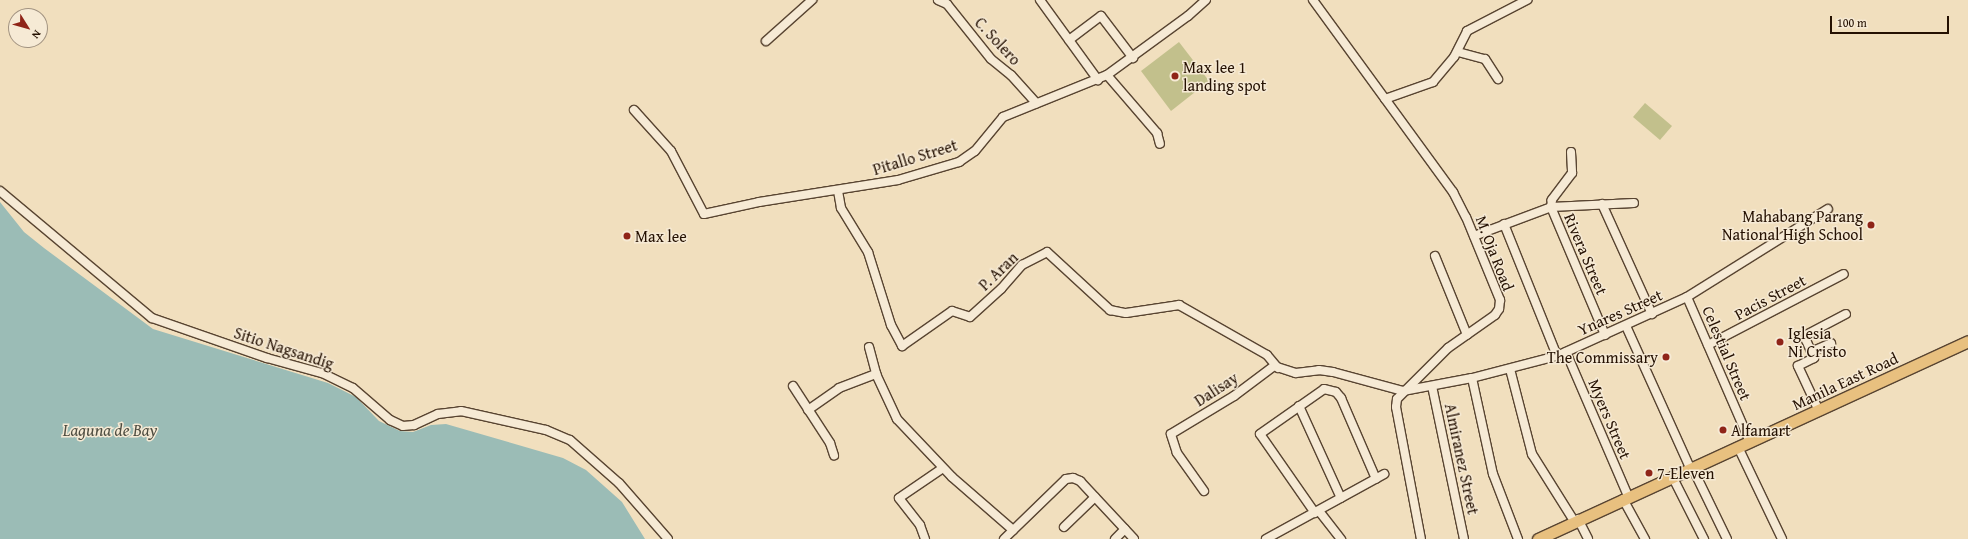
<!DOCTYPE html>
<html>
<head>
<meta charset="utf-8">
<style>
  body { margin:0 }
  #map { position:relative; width:1968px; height:539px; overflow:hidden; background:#f1dfbe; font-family:"Gentium Book Plus",serif }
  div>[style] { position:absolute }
  .green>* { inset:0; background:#c2c08c }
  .water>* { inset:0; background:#9bbcb6 }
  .roads { filter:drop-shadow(1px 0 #584431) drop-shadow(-1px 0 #584431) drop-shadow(0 1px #584431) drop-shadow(0 -1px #584431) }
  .minor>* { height:8px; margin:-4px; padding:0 4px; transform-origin:4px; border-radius:4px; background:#f6ead5 }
  .major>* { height:11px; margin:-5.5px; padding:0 5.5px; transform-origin:5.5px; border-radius:5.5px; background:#e8c07f }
  .dots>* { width:11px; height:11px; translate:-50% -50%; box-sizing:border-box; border:2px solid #f6ead5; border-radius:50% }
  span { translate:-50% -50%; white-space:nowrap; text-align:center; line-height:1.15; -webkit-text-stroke:3px #f6ead5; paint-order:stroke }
  .street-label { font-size:16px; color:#251102 }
  .poi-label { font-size:16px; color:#251102 }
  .left { translate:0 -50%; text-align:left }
  .right { translate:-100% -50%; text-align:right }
  .water-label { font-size:17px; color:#4e4d41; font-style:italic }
  .north { position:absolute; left:8px; top:8px; width:40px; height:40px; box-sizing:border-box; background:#f6ead5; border:1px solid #a29381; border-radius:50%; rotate:127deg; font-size:11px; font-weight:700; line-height:16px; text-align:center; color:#251102 }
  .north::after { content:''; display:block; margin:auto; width:14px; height:18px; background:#8f2418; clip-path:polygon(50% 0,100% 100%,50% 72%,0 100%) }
  .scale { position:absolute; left:1830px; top:16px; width:119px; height:18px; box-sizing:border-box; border:2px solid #251102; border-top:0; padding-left:5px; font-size:12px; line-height:14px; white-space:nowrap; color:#251102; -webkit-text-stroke:3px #f6ead5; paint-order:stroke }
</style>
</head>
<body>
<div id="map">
  <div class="green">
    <i style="clip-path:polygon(1179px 42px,1209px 81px,1171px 111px,1141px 71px)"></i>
    <i style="clip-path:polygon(1645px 103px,1672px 126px,1660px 140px,1633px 117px)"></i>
  </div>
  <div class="water">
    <i style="clip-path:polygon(0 202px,24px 232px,44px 248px,153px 329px,328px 383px,356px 397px,379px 421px,400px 431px,413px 432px,431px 425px,446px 424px,563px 458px,586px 470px,622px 502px,645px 539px,0 539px)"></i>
  </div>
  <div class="roads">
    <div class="minor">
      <i style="left:938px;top:0;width:10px;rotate:24deg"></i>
      <i style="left:947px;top:4px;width:70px;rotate:51.3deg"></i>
      <i style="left:991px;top:59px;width:26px;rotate:39deg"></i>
      <i style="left:1011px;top:75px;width:38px;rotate:48deg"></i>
      <i style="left:1040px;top:0;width:99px;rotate:54.1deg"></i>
      <i style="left:1313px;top:0;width:238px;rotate:53.9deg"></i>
      <i style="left:1453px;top:192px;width:28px;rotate:63deg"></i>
      <i style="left:1466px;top:217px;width:90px;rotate:67.7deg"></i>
      <i style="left:1500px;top:300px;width:9px;rotate:96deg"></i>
      <i style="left:1499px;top:309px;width:7px;rotate:124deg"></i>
      <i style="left:1495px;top:315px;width:57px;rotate:144.9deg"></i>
      <i style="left:1448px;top:348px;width:72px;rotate:135deg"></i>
      <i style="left:1397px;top:399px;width:8px;rotate:97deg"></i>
      <i style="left:1396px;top:407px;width:134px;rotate:79.3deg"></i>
      <i style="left:1069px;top:40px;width:40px;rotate:-37deg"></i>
      <i style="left:1101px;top:16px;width:53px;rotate:52.7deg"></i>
      <i style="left:766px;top:41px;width:62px;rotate:-41.7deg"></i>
      <i style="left:1458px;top:52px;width:28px;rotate:15deg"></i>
      <i style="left:1485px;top:59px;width:24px;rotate:57deg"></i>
      <i style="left:1107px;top:75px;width:77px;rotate:49.2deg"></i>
      <i style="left:1157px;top:133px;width:11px;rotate:75deg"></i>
      <i style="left:1385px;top:99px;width:51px;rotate:-19.5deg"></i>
      <i style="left:1433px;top:82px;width:33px;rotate:-50deg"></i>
      <i style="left:1454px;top:57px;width:29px;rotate:-63deg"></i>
      <i style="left:1467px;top:31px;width:68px;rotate:-27.3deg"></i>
      <i style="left:634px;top:110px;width:55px;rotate:47.9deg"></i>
      <i style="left:671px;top:151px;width:71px;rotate:62.4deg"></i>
      <i style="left:704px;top:214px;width:56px;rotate:-12.3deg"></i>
      <i style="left:759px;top:202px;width:141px;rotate:-9deg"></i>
      <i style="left:898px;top:180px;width:64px;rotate:-16.4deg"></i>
      <i style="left:959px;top:162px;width:19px;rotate:-35deg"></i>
      <i style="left:975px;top:151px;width:44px;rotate:-50.5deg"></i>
      <i style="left:1003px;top:117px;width:112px;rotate:-22deg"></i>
      <i style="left:1107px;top:75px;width:100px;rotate:-36.1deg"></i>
      <i style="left:1188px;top:16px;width:24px;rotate:-42deg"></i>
      <i style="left:1571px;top:152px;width:21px;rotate:87deg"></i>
      <i style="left:1572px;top:173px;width:34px;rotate:127deg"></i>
      <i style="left:1552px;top:200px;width:7px;rotate:98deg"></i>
      <i style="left:1551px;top:207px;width:139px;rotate:67.1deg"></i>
      <i style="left:0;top:191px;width:198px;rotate:39.9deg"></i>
      <i style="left:152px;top:318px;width:122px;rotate:19.2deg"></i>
      <i style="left:267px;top:358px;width:57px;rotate:15.3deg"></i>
      <i style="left:322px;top:373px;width:34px;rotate:26deg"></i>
      <i style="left:353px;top:388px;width:49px;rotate:40.9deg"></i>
      <i style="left:390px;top:420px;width:14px;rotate:25deg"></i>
      <i style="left:403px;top:426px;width:11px;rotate:-5deg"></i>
      <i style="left:414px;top:425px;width:26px;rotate:-25deg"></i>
      <i style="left:438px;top:414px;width:23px;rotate:-7deg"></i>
      <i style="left:461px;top:411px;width:87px;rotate:12.6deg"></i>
      <i style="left:546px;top:430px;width:26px;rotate:23deg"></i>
      <i style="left:570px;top:440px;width:65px;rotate:41.3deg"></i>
      <i style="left:619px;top:483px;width:74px;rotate:48.8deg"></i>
      <i style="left:838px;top:191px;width:17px;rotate:80deg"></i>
      <i style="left:841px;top:208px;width:52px;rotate:58.5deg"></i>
      <i style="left:868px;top:252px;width:77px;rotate:72.5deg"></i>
      <i style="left:891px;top:325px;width:24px;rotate:62deg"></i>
      <i style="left:902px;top:346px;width:61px;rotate:-35deg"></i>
      <i style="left:952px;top:311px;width:19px;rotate:18deg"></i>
      <i style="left:970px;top:317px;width:42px;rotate:-42.1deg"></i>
      <i style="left:1001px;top:289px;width:32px;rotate:-49deg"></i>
      <i style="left:1022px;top:265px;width:28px;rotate:-27deg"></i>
      <i style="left:1047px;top:252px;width:86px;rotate:42.6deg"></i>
      <i style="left:1110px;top:310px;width:16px;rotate:11deg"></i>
      <i style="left:1126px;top:313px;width:54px;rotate:-8.6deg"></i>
      <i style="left:1179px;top:305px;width:101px;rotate:29.6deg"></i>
      <i style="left:1267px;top:355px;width:17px;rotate:50deg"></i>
      <i style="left:1602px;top:204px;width:121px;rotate:65.6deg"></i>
      <i style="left:1504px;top:224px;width:142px;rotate:68.1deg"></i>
      <i style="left:1474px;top:236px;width:82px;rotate:-20.6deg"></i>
      <i style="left:1551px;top:207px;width:83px;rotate:-2.8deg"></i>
      <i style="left:1435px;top:256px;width:85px;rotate:67.9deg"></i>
      <i style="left:1687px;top:297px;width:158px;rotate:66.5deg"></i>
      <i style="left:1626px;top:326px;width:156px;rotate:65.7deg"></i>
      <i style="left:1708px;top:345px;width:153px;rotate:-27.6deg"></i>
      <i style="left:869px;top:347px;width:28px;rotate:75deg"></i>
      <i style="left:876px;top:374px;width:50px;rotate:65deg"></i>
      <i style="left:897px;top:419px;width:80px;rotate:46.5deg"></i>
      <i style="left:952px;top:477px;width:81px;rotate:41deg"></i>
      <i style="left:1566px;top:352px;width:157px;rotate:66.7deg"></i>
      <i style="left:1811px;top:352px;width:22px;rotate:-24deg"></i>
      <i style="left:1510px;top:369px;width:88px;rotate:75.5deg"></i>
      <i style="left:1532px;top:454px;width:79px;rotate:57.9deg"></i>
      <i style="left:1472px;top:378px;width:98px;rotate:77.7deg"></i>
      <i style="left:1493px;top:474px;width:70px;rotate:69deg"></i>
      <i style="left:793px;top:386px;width:68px;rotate:57deg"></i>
      <i style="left:830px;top:443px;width:13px;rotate:72deg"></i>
      <i style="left:1432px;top:386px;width:156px;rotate:78.2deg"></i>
      <i style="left:1299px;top:406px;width:101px;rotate:65.5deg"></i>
      <i style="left:808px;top:410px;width:38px;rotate:-35deg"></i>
      <i style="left:839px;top:388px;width:40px;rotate:-21deg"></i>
      <i style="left:1819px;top:411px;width:50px;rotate:-115deg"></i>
      <i style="left:1798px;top:366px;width:18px;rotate:-27deg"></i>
      <i style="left:1814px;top:358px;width:20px;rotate:-114deg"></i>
      <i style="left:1806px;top:340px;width:5px;rotate:-90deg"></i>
      <i style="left:1806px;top:335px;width:45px;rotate:-27.7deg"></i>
      <i style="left:1738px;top:447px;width:102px;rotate:64.4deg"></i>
      <i style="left:1692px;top:467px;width:80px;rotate:64.1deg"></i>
      <i style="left:1672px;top:476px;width:71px;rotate:63.1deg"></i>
      <i style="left:1204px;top:491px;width:47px;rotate:-125.4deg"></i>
      <i style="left:1177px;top:453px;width:20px;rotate:-108deg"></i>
      <i style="left:1171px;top:434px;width:74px;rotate:-31.1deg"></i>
      <i style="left:1234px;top:396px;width:50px;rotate:-36.9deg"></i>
      <i style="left:1274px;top:366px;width:23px;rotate:18deg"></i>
      <i style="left:1296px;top:373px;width:23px;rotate:-7deg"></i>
      <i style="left:1319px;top:370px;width:14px;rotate:8deg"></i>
      <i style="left:1333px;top:372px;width:73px;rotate:15.2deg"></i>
      <i style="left:1403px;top:391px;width:70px;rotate:-10.7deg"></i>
      <i style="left:1472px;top:378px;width:88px;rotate:-14.5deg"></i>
      <i style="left:1557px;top:356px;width:143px;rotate:-24.4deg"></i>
      <i style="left:1687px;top:297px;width:166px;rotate:-32deg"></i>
      <i style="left:1623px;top:499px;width:46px;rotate:61.2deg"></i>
      <i style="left:1319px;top:511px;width:36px;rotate:52deg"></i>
      <i style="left:1315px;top:513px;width:96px;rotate:-124.8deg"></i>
      <i style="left:1260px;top:434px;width:78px;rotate:-35.1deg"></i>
      <i style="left:1324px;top:389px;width:12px;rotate:14deg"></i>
      <i style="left:1336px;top:392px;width:8px;rotate:50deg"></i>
      <i style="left:1341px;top:398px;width:88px;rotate:66.6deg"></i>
      <i style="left:1578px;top:519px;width:22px;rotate:63deg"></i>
      <i style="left:1064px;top:527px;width:43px;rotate:-44.1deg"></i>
      <i style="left:925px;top:539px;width:15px;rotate:-110deg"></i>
      <i style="left:920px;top:525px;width:34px;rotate:-128deg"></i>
      <i style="left:899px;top:498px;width:53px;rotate:-34.3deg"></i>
      <i style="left:1004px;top:539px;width:86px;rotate:-44.1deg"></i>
      <i style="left:1066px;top:479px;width:7px;rotate:-8deg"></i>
      <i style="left:1073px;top:478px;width:8px;rotate:23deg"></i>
      <i style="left:1080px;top:481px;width:79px;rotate:47deg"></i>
      <i style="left:1115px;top:539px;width:14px;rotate:-45deg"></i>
      <i style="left:1266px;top:539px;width:135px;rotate:-28.8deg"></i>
    </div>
    <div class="major">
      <i style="left:1538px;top:539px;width:473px;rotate:-24.7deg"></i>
    </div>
  </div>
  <div class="dots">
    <i style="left:1175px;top:76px;background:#8f2418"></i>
    <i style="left:1871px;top:225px;background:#8f2418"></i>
    <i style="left:627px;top:236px;background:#8f2418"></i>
    <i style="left:1780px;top:342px;background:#8f2418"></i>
    <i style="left:1666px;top:357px;background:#8f2418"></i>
    <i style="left:1723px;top:430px;background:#8f2418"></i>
    <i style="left:1649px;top:473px;background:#8f2418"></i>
  </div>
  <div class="street-label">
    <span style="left:998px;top:41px;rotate:47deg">C. Solero</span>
    <span style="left:915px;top:157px;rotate:-17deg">Pitallo Street</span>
    <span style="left:1495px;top:253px;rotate:69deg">M. Oja Road</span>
    <span style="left:1586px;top:254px;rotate:67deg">Rivera Street</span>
    <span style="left:998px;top:271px;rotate:-44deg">P. Aran</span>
    <span style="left:1770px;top:297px;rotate:-28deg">Pacis Street</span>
    <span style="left:1620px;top:312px;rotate:-24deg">Ynares Street</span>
    <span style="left:284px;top:348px;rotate:18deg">Sitio Nagsandig</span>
    <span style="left:1727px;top:353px;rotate:67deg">Celestial Street</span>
    <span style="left:1845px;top:381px;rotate:-25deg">Manila East Road</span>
    <span style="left:1216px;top:389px;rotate:-33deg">Dalisay</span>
    <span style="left:1610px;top:419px;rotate:67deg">Myers Street</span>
    <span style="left:1462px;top:459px;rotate:78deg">Almiranez Street</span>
  </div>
  <div class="poi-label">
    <span class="left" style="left:1183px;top:76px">Max lee 1<br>landing spot</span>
    <span class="right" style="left:1863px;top:225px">Mahabang Parang<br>National High School</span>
    <span class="left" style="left:635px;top:236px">Max lee</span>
    <span class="left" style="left:1788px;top:342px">Iglesia<br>Ni Cristo</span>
    <span class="right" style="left:1658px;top:357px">The Commissary</span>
    <span class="left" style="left:1731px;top:430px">Alfamart</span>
    <span class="left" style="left:1657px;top:473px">7-Eleven</span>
  </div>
  <div class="water-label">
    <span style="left:110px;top:430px">Laguna de Bay</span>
  </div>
  <div class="north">N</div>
  <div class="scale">100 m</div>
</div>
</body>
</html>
